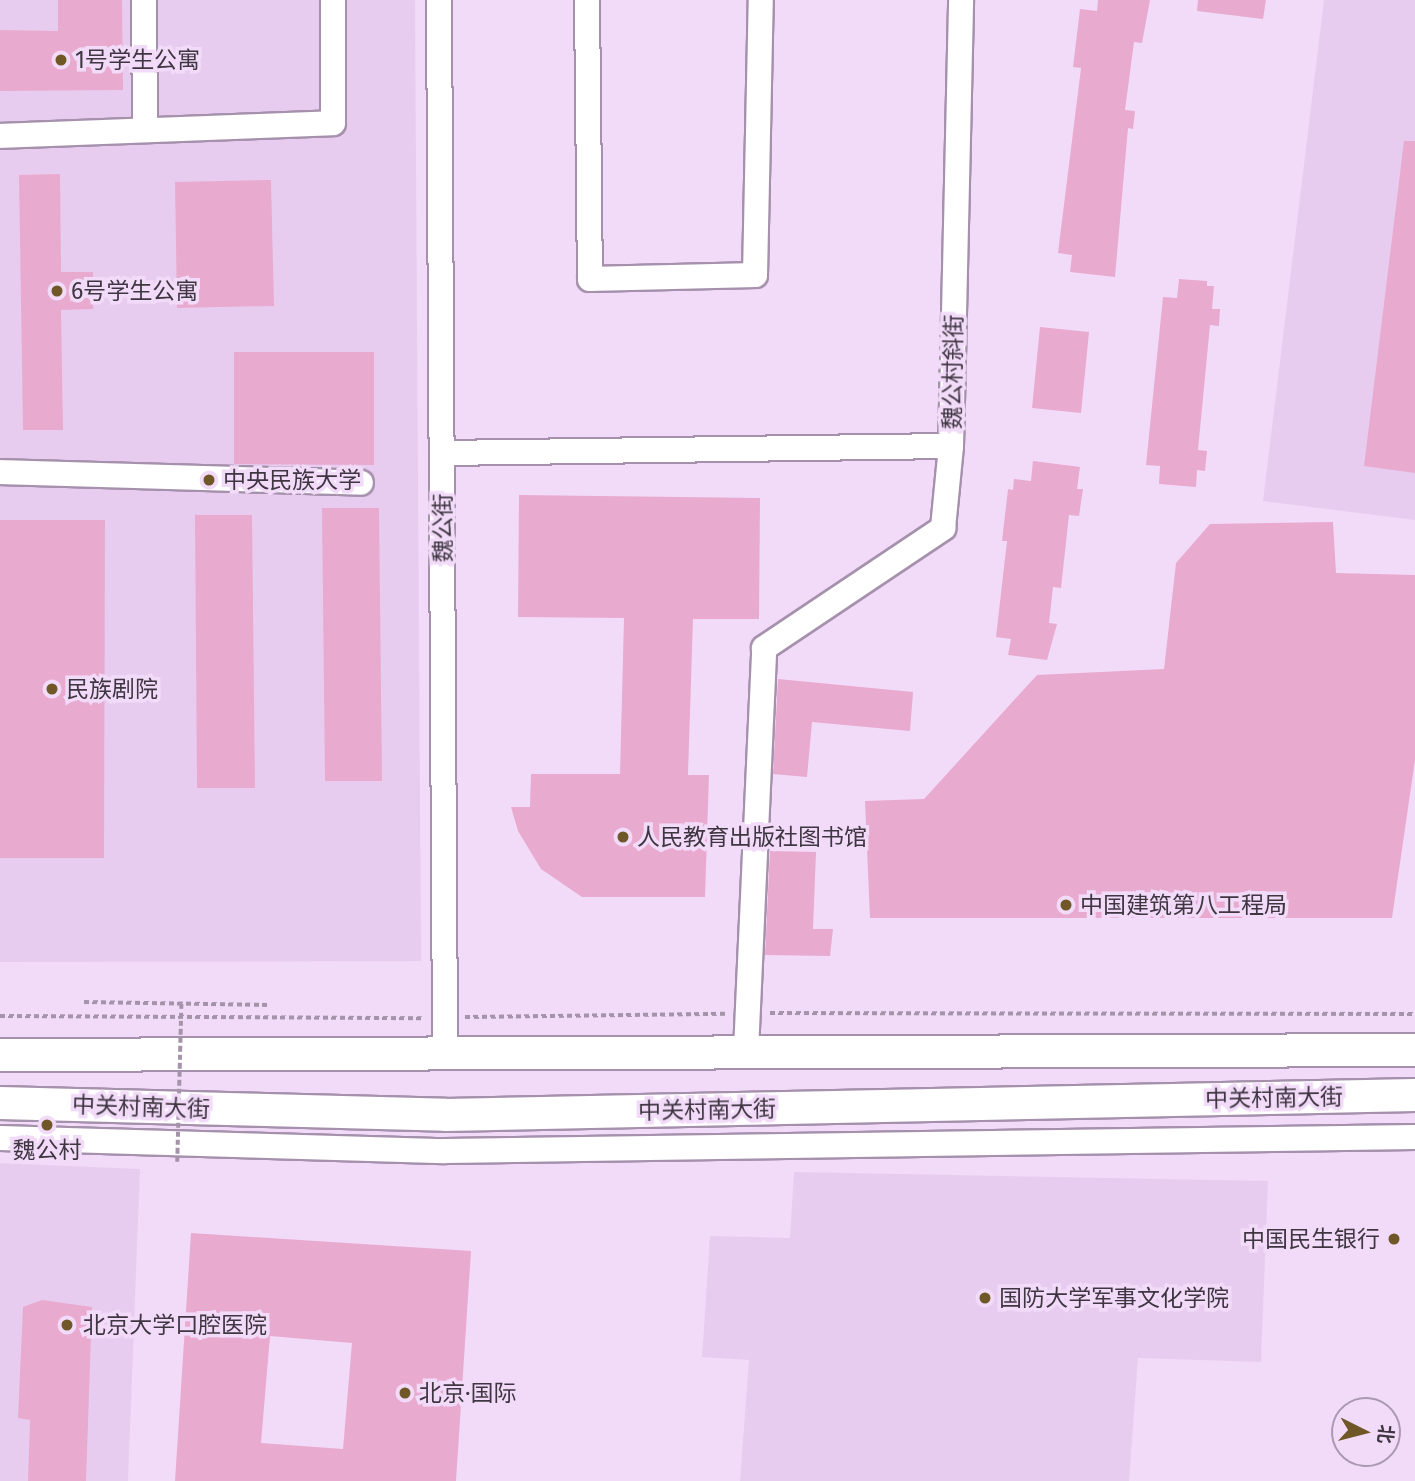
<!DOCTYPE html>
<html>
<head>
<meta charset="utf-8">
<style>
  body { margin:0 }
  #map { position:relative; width:1415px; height:1481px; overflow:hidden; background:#f2dbf9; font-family:"Fira Sans","Noto Sans SC",sans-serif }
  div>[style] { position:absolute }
  .built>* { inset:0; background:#e8ccf0 }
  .building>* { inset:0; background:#e9aacf }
  .path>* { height:3.5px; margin-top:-1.75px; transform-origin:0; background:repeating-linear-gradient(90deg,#a493a9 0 5px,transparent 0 8.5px) }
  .roads { filter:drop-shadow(2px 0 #a691ad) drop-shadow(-2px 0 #a691ad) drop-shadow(0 2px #a691ad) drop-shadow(0 -2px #a691ad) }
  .minor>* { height:24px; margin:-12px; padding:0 12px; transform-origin:12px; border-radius:12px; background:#fff }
  .major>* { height:32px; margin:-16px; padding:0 16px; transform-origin:16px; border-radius:16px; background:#fff }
  .path-bridge>* { height:3.5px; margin-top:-1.75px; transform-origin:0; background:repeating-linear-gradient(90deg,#a493a9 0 5px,transparent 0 8.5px) }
  .dots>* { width:19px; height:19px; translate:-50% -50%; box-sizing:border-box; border:4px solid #f2dbf9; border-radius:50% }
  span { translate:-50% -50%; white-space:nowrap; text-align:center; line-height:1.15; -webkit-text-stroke:7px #f2dbf9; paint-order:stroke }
  .poi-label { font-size:23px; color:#3f3642 }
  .left { translate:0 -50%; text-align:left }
  .right { translate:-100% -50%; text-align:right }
  .street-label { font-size:23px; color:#3f3642 }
  .north { position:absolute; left:1331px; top:1397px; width:70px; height:70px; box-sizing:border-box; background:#f2dbf9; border:2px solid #aa99b0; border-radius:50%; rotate:96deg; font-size:19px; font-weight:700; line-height:28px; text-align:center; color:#3f3642 }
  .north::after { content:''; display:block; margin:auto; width:24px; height:32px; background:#705728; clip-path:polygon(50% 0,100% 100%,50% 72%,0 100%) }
</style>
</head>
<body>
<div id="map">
  <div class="built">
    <i style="clip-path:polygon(0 0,415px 0,421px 961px,0 962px)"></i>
    <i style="clip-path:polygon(1324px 0,1415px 0,1415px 520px,1263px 501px)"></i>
    <i style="clip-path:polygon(0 1163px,140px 1169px,128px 1481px,0 1481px)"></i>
    <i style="clip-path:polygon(794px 1172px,1268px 1181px,1261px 1362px,1138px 1358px,1129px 1481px,740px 1481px,749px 1360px,702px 1357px,710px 1236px,790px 1238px)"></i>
  </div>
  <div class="building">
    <i style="clip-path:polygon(58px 0,122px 0,123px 90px,0 91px,0 30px,58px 31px)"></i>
    <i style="clip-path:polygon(1098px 0,1150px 0,1142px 43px,1134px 42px,1125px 110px,1135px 111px,1133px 129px,1128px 128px,1115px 277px,1070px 272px,1072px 255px,1058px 253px,1081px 68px,1073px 67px,1080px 9px,1097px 11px)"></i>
    <i style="clip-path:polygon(1198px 0,1266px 0,1263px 19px,1197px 11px)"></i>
    <i style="clip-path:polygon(1404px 141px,1415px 141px,1415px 473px,1364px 466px)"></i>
    <i style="clip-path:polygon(60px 174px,61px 272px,93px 272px,93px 309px,61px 310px,63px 430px,23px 430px,19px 175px)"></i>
    <i style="clip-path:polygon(271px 180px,274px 306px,177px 308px,175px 182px)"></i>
    <i style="clip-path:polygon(1179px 279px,1207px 281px,1207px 286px,1214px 286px,1212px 309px,1220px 309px,1219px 326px,1210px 325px,1198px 450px,1207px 451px,1205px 471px,1197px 470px,1196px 487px,1159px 484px,1160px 466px,1146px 465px,1163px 297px,1177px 298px)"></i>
    <i style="clip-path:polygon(1040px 327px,1089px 332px,1081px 413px,1032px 408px)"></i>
    <i style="clip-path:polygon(234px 352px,374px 352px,374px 465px,234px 464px)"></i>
    <i style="clip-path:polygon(1033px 461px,1080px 467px,1077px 489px,1083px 489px,1079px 516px,1069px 515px,1061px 588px,1053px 587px,1049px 623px,1057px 624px,1047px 660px,1008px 655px,1011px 639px,996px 637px,1007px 541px,1002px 541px,1008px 489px,1013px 490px,1014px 479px,1031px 481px)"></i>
    <i style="clip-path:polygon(519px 495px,760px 498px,759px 619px,693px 619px,688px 775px,709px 775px,705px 897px,582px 897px,541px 869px,518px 831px,511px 807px,530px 807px,531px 774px,620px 774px,624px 618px,518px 617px)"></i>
    <i style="clip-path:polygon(322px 508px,379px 508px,382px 781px,325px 781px)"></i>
    <i style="clip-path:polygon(195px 515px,252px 515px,255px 788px,197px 788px)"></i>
    <i style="clip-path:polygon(0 520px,105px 520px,104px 858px,0 858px)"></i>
    <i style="clip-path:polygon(1333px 522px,1336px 573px,1415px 575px,1415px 760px,1392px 918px,870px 918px,865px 801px,924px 799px,1037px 675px,1164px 669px,1176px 563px,1210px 524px)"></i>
    <i style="clip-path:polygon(778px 679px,913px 692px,910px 731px,812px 722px,807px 777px,773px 774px)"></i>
    <i style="clip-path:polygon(770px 851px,816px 852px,813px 929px,833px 929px,830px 956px,765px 955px)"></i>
    <i style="clip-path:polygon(evenodd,191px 1233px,471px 1251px,456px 1481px,175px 1481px,191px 1233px,270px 1336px,352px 1343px,343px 1449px,261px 1443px,270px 1336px)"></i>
    <i style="clip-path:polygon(42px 1300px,92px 1307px,86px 1481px,28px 1481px,30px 1420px,18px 1418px,23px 1307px)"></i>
  </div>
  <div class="path">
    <i style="left:84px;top:1002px;width:185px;rotate:0.9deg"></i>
    <i style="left:770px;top:1013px;width:645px;rotate:0.09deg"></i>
    <i style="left:0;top:1016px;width:422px;rotate:0.3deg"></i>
    <i style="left:465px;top:1017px;width:262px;rotate:-0.7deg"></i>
  </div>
  <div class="roads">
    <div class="minor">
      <i style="left:144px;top:0;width:130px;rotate:89.6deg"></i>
      <i style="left:439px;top:0;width:1055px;rotate:89.67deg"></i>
      <i style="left:587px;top:0;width:279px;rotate:89.4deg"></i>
      <i style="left:590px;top:279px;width:165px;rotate:-1.4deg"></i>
      <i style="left:755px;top:275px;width:275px;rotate:-88.8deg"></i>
      <i style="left:0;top:136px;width:333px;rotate:-2.2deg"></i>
      <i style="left:333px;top:123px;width:123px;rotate:-90deg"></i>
      <i style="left:442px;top:453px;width:509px;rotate:-0.79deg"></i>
      <i style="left:0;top:472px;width:361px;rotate:1.7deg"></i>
      <i style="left:746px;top:1051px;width:403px;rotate:-87.4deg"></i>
      <i style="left:764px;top:648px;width:216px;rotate:-33.8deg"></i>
      <i style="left:943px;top:528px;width:82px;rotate:-84.4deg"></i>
      <i style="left:951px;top:446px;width:446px;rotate:-88.7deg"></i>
      <i style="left:0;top:1138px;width:445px;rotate:1.7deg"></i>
      <i style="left:445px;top:1151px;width:970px;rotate:-0.83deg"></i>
    </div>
    <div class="major">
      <i style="left:0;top:1055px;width:1415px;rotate:-0.2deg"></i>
      <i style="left:0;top:1103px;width:446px;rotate:1.5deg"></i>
      <i style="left:446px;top:1115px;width:969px;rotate:-1.18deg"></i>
    </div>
  </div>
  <div class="path-bridge">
    <i style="left:177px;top:1162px;width:158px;rotate:-88.5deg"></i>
  </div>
  <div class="dots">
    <i style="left:61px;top:60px;background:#705728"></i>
    <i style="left:57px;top:291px;background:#705728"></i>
    <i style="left:209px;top:480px;background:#705728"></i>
    <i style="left:52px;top:689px;background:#705728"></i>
    <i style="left:623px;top:837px;background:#705728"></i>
    <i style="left:1066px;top:905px;background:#705728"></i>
    <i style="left:47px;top:1125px;background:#705728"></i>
    <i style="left:1394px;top:1239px;background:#705728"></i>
    <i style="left:985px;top:1298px;background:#705728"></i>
    <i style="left:67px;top:1325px;background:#705728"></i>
    <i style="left:405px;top:1393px;background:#705728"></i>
  </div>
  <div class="poi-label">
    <span class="left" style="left:75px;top:60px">1号学生公寓</span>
    <span class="left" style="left:71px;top:291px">6号学生公寓</span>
    <span class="left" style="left:223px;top:480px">中央民族大学</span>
    <span class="left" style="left:66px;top:689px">民族剧院</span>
    <span class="left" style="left:637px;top:837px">人民教育出版社图书馆</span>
    <span class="left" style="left:1080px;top:905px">中国建筑第八工程局</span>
    <span style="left:47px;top:1150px">魏公村</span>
    <span class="right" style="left:1380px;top:1239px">中国民生银行</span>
    <span class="left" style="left:999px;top:1298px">国防大学军事文化学院</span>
    <span class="left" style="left:83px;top:1325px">北京大学口腔医院</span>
    <span class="left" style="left:419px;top:1393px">北京·国际</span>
  </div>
  <div class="street-label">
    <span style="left:953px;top:372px;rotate:-89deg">魏公村斜街</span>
    <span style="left:443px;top:528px;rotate:-90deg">魏公街</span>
    <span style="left:1274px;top:1098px;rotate:-1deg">中关村南大街</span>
    <span style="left:141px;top:1107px;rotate:2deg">中关村南大街</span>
    <span style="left:707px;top:1110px;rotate:-1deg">中关村南大街</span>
  </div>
  <div class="north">北</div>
</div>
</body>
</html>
